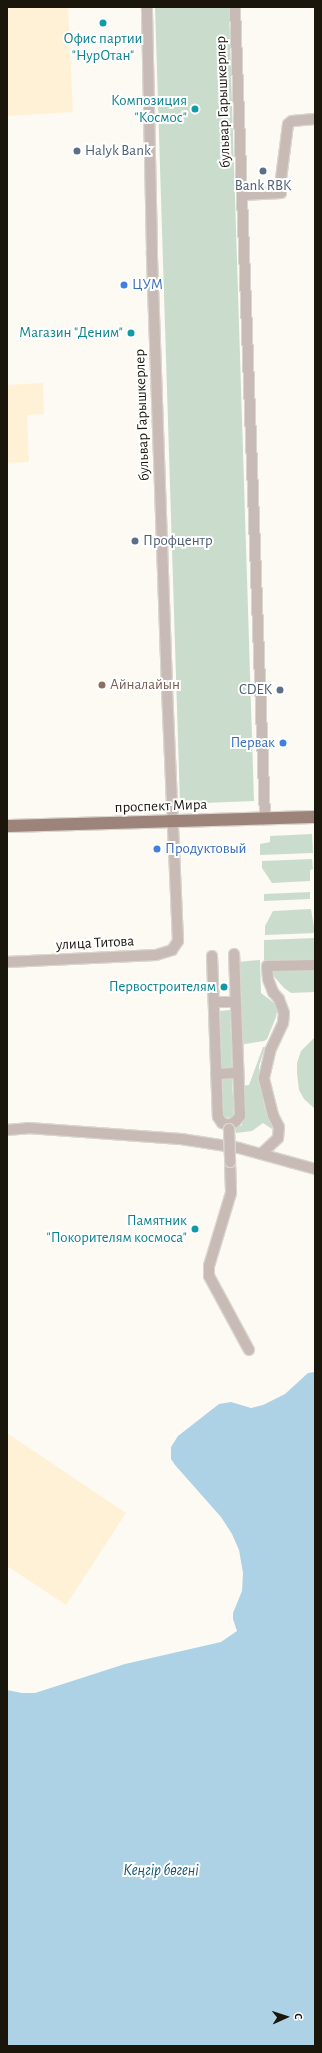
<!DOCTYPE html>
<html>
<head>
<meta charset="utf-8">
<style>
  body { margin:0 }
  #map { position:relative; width:322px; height:2053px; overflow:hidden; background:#fdfaf4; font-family:"Alegreya Sans",sans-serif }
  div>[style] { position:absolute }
  .built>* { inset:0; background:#fff1d5 }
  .green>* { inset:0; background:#cadccb }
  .water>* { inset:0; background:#add2e6 }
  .roads { filter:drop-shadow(1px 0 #d9d6cf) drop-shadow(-1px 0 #d9d6cf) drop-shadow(0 1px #d9d6cf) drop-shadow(0 -1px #d9d6cf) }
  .minor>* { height:10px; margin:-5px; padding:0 5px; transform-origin:5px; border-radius:5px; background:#c8bab4 }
  .major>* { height:12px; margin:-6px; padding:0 6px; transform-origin:6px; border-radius:6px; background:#9c847a }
  .bridges { filter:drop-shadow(1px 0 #d9d6cf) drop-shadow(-1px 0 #d9d6cf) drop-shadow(0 1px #d9d6cf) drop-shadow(0 -1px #d9d6cf) }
  .minor-bridge>* { height:10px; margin:-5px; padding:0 5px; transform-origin:5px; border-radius:5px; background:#c8bab4 }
  .dots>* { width:11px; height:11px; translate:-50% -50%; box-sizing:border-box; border:2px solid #fff; border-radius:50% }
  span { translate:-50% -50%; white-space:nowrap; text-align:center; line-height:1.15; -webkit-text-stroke:4px #fff; paint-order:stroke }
  .culture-label { font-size:15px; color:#0d838f }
  .right { translate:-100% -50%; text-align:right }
  .street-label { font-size:15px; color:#1b160c }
  .service-label { font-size:15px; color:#4e5e75 }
  .left { translate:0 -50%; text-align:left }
  .shop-label { font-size:15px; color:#366cbe }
  .education-label { font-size:15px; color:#785e54 }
  .water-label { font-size:16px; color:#125570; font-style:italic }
  .frame { position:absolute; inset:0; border:8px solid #1b160c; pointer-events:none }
  .north { position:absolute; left:266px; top:1997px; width:40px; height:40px; -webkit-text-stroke:3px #fff; paint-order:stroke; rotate:87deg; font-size:11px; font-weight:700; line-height:16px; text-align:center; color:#1b160c }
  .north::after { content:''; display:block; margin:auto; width:14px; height:18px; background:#1b160c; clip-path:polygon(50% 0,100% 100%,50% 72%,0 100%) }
</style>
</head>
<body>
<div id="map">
  <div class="built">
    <i style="clip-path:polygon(7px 7px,68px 7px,73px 112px,7px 116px)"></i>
    <i style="clip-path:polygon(43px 383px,44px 414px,27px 415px,29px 462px,7px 463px,7px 385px)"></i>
    <i style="clip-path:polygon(7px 1433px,126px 1513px,66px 1605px,7px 1566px)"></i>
  </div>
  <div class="green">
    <i style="clip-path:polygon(155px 7px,229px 7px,254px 801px,180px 804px)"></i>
    <i style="clip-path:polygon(312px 834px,313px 853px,260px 855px,260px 844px,270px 842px,270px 836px)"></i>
    <i style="clip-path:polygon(312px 859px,313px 869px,310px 870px,310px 881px,272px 883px,262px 868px,262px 861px)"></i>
    <i style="clip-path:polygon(310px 892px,310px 899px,264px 901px,264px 894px)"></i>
    <i style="clip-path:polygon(311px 909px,315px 933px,265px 935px,265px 926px,273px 911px)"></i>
    <i style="clip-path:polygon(315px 938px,315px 960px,264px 961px,264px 940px)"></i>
    <i style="clip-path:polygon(260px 960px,261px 993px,278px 1006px,276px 1017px,267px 1039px,264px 1041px,239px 1045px,237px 962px)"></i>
    <i style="clip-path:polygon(315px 968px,315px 992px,291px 993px,284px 988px,270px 972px,271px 969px)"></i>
    <i style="clip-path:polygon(230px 1010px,232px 1067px,222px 1068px,220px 1011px)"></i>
    <i style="clip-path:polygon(315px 1037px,315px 1109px,304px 1099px,299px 1090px,297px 1073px,297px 1063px,301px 1051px)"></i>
    <i style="clip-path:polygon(263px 1047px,265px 1047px,259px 1066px,260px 1086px,265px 1109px,273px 1127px,272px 1129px,263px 1123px,252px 1131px,236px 1133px,235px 1129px,242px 1125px,241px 1086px,249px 1085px)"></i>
    <i style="clip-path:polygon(222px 1079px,232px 1079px,234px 1117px,224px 1118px)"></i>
  </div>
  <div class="water">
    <i style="clip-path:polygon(315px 1372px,315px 2046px,7px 2046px,7px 1690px,22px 1693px,35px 1693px,125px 1664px,221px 1642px,237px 1631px,233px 1619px,233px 1613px,242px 1591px,243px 1573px,239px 1550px,232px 1534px,221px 1517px,175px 1465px,171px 1459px,171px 1447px,178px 1436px,219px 1404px,231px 1402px,251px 1408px,263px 1405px,285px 1394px,308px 1373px)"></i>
  </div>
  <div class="roads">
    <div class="minor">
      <i style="left:235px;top:7px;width:813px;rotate:87.88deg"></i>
      <i style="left:242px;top:195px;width:39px;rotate:-3deg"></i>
      <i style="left:281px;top:193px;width:14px;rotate:-90deg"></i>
      <i style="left:281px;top:179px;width:55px;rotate:-82.7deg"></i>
      <i style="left:288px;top:124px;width:5px;rotate:-37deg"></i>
      <i style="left:292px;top:121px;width:23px;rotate:-5deg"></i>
      <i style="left:212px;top:956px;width:161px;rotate:87.9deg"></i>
      <i style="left:218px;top:1117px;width:7px;rotate:56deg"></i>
      <i style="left:222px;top:1123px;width:7px;rotate:16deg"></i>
      <i style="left:229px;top:1125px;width:7px;rotate:-27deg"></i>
      <i style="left:235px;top:1122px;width:8px;rotate:-50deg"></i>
      <i style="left:240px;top:1116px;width:162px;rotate:-92.1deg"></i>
      <i style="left:7px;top:962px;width:149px;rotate:-2.7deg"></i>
      <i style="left:156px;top:955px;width:17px;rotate:-17deg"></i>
      <i style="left:172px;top:950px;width:11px;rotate:-56deg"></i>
      <i style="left:178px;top:941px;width:254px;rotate:-92.5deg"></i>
      <i style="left:167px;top:687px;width:436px;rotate:-92deg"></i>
      <i style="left:152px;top:251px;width:244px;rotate:-91.2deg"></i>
      <i style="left:214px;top:1002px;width:21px"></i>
      <i style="left:216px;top:1074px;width:22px;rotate:-3deg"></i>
      <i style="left:7px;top:1130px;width:21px;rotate:-5deg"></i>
      <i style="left:28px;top:1128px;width:153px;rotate:4.1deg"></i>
      <i style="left:181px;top:1139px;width:59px;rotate:8.8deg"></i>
      <i style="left:239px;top:1148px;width:79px;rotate:15.4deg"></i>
      <i style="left:261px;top:1154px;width:23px;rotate:-43deg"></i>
      <i style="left:278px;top:1138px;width:11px;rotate:-85deg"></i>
      <i style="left:279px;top:1127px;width:13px;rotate:-117deg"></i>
      <i style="left:273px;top:1115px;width:38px;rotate:-104deg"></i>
      <i style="left:264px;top:1078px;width:28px;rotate:-77deg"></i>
      <i style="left:270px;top:1051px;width:31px;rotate:-65deg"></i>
      <i style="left:283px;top:1023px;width:10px;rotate:-84deg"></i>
      <i style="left:284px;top:1013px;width:15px;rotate:-110deg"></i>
      <i style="left:279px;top:999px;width:9px;rotate:-131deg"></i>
      <i style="left:273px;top:992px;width:14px;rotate:-111deg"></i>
      <i style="left:268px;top:979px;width:13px;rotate:-94deg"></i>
      <i style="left:267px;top:966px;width:48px;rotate:-1.2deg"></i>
      <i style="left:230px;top:1162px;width:31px;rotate:88deg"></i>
      <i style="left:231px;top:1193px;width:76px;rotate:106.8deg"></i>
      <i style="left:209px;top:1266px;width:10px;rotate:90deg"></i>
      <i style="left:209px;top:1276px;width:84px;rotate:61.6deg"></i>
    </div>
    <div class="major">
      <i style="left:7px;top:826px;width:308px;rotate:-1.7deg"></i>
    </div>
  </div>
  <div class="bridges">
    <div class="minor-bridge">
      <i style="left:229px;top:1129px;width:33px;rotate:88deg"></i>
    </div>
  </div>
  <div class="dots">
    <i style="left:103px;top:23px;background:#0f9aa8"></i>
    <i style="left:195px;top:109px;background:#0f9aa8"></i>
    <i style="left:77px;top:151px;background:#5c6f8a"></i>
    <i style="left:263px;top:171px;background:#5c6f8a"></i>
    <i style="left:124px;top:285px;background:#3f7fe0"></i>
    <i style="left:131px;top:333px;background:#0f9aa8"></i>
    <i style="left:135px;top:541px;background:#5c6f8a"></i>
    <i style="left:102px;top:685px;background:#8d6e63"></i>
    <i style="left:280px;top:690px;background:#5c6f8a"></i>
    <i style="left:283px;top:743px;background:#3f7fe0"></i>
    <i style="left:157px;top:849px;background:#3f7fe0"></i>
    <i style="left:224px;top:987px;background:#0f9aa8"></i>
    <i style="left:195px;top:1229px;background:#0f9aa8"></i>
  </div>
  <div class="culture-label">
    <span style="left:103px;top:47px">Офис партии<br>"НурОтан"</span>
    <span class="right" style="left:187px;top:109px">Композиция<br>"Космос"</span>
    <span class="right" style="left:123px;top:333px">Магазин "Деним"</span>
    <span class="right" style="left:216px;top:987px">Первостроителям</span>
    <span class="right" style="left:187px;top:1229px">Памятник<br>"Покорителям космоса"</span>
  </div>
  <div class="street-label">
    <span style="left:223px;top:102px;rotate:-92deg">бульвар Гарышкерлер</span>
    <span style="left:142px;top:415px;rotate:-92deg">бульвар Гарышкерлер</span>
    <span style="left:161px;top:806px;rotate:-2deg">проспект Мира</span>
    <span style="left:95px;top:943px;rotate:-3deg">улица Титова</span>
  </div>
  <div class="service-label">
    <span class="left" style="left:85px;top:151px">Halyk Bank</span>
    <span style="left:263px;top:186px">Bank RBK</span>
    <span class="left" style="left:143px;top:541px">Профцентр</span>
    <span class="right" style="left:272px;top:690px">CDEK</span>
  </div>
  <div class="shop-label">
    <span class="left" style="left:132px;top:285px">ЦУМ</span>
    <span class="right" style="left:275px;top:743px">Первак</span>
    <span class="left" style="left:165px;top:849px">Продуктовый</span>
  </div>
  <div class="education-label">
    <span class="left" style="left:110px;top:685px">Айналайын</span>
  </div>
  <div class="water-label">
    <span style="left:161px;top:1870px">Кеңгір бөгені</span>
  </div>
  <div class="frame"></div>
  <div class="north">С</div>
</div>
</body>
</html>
